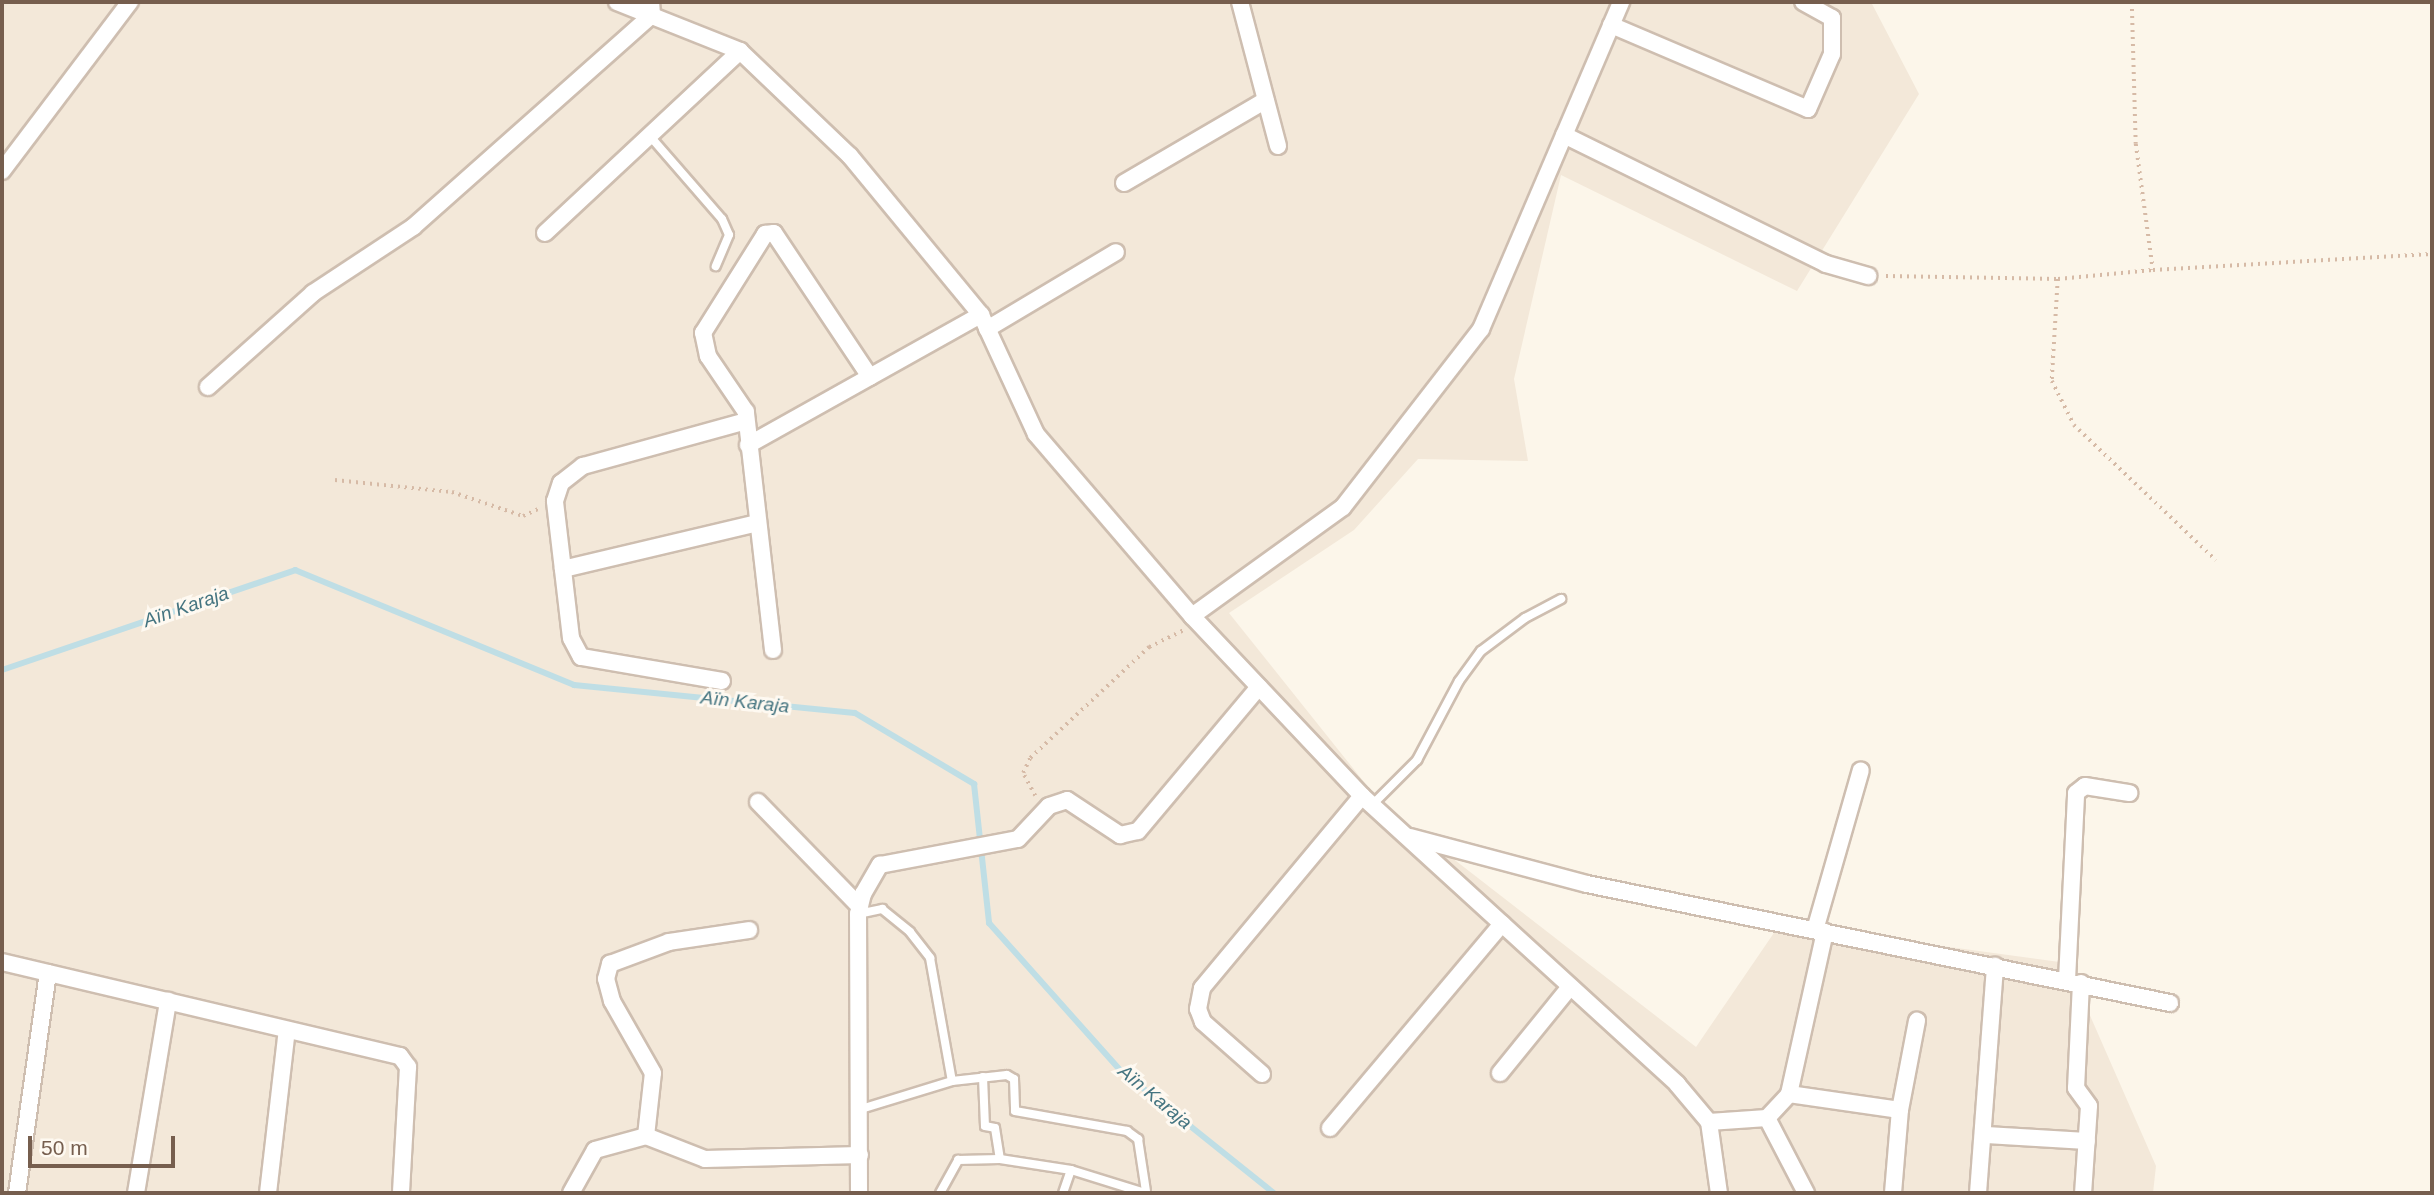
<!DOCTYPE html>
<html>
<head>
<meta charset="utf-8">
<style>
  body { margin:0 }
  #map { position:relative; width:2434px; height:1195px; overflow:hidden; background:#fcf6ea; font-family:Arial,sans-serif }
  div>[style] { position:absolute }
  .residential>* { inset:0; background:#f3e8d9 }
  .stream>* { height:6px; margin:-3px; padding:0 3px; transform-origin:3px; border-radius:3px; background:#bfdee5 }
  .path>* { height:3.5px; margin-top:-1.75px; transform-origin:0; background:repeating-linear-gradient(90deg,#d6baa6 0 2px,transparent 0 7px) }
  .roads { filter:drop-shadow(2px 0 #cebeb0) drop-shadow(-2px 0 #cebeb0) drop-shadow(0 2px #cebeb0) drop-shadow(0 -2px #cebeb0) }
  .lane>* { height:8px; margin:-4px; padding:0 4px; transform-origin:4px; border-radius:4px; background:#fff }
  .street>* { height:16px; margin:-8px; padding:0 8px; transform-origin:8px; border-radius:8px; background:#fff }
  span { translate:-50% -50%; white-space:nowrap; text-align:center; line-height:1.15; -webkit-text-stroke:6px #fef9f1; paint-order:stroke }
  .water-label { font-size:19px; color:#457581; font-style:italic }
  .frame { position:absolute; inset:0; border:4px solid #765e4e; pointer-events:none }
  .scale { position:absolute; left:28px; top:1136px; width:147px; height:32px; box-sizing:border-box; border:4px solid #765e4e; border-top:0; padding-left:9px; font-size:21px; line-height:24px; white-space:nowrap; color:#765e4e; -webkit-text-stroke:5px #fef9f1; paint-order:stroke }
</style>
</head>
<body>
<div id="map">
  <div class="residential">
    <i style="clip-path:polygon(2px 2px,1871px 2px,1919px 94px,1797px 291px,1561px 175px,1514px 379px,1528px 461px,1418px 459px,1354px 530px,1229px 613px,1380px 802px,1696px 1047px,1780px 924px,2067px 963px,2156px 1166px,2153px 1193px,2px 1193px)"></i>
  </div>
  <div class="stream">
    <i style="left:2px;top:670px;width:310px;rotate:-18.8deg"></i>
    <i style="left:295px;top:570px;width:302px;rotate:22.4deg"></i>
    <i style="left:574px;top:685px;width:282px;rotate:5.7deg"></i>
    <i style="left:855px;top:713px;width:139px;rotate:30.8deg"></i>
    <i style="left:974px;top:784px;width:140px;rotate:83.8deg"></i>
    <i style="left:989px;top:923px;width:195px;rotate:48.3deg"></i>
    <i style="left:1119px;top:1069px;width:198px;rotate:38.7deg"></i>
  </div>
  <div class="path">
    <i style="left:2132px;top:2px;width:142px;rotate:88.4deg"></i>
    <i style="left:2136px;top:144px;width:127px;rotate:82.3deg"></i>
    <i style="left:2153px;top:270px;width:279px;rotate:-3.3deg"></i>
    <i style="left:1886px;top:276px;width:172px;rotate:1deg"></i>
    <i style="left:2058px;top:279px;width:95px;rotate:-5.4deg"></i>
    <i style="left:2058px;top:279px;width:102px;rotate:93.4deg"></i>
    <i style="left:2052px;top:381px;width:49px;rotate:63.4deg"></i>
    <i style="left:2074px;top:425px;width:196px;rotate:43.6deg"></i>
    <i style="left:335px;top:480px;width:118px;rotate:5.9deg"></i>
    <i style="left:452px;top:492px;width:75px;rotate:18.7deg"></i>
    <i style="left:523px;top:516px;width:19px;rotate:-25deg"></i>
    <i style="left:1035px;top:796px;width:26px;rotate:-118deg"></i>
    <i style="left:1023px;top:773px;width:17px;rotate:-65deg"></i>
    <i style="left:1030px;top:758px;width:163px;rotate:-43deg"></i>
    <i style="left:1149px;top:647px;width:39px;rotate:-26deg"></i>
  </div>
  <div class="roads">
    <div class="lane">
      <i style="left:649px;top:135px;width:111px;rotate:49deg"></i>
      <i style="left:722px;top:219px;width:17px;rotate:66deg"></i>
      <i style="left:729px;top:235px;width:34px;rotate:113deg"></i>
      <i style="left:1372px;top:805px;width:64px;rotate:-45deg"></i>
      <i style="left:1417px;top:760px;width:89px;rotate:-62deg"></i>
      <i style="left:1459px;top:681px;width:37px;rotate:-54deg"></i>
      <i style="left:1481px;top:651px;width:55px;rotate:-36.9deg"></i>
      <i style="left:1525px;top:618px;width:41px;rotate:-27.8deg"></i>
      <i style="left:858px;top:914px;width:25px;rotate:-12deg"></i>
      <i style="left:882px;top:909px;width:36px;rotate:39deg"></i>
      <i style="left:910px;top:932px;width:33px;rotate:52deg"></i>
      <i style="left:930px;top:958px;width:125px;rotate:79.9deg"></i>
      <i style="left:983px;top:1077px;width:49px;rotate:87.7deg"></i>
      <i style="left:985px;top:1126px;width:10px;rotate:11deg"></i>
      <i style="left:995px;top:1128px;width:31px;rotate:81deg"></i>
      <i style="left:861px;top:1109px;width:95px;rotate:-17.1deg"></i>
      <i style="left:952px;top:1081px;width:55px;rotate:-6.2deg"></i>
      <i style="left:1007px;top:1075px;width:8px;rotate:30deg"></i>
      <i style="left:1014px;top:1079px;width:32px;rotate:88deg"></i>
      <i style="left:1015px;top:1111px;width:114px;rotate:10.1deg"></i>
      <i style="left:1127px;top:1131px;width:14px;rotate:36deg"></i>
      <i style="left:1138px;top:1139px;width:53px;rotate:81.3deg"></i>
      <i style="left:940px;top:1193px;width:38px;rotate:-61deg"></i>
      <i style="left:958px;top:1160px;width:42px;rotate:-1.4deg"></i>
      <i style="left:1000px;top:1159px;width:72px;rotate:8.8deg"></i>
      <i style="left:1063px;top:1193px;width:24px;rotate:-71deg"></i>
      <i style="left:1071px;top:1170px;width:77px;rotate:17.3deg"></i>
    </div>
    <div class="street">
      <i style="left:617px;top:2px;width:132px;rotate:21.7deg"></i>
      <i style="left:740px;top:51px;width:152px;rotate:43.7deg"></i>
      <i style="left:850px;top:156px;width:206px;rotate:50.5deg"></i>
      <i style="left:981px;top:315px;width:131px;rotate:65.2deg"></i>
      <i style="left:1036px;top:434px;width:240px;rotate:49.4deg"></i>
      <i style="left:1192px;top:616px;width:248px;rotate:46.6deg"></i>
      <i style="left:1362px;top:796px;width:427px;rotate:42.4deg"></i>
      <i style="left:1677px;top:1084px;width:50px;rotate:49.9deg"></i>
      <i style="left:1709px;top:1122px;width:72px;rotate:82deg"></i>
      <i style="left:1240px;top:2px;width:149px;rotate:75.2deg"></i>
      <i style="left:1611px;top:25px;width:214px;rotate:23.1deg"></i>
      <i style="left:1808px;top:109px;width:60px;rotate:-66.4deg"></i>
      <i style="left:1832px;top:54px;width:36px;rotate:-90deg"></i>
      <i style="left:1832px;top:18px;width:33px;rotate:-151deg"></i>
      <i style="left:1564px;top:135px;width:292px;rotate:26.2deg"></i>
      <i style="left:1826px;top:264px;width:44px;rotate:15.9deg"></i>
      <i style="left:2px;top:171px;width:212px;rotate:-52.9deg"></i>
      <i style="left:1124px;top:183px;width:164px;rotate:-30.3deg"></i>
      <i style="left:545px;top:233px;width:267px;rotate:-43deg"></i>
      <i style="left:987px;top:329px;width:150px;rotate:-30.8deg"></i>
      <i style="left:208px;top:387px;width:141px;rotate:-41.8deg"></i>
      <i style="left:313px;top:293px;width:120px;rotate:-33.4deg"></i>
      <i style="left:413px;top:227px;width:319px;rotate:-41.6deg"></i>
      <i style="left:652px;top:15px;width:13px;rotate:-94deg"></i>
      <i style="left:748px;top:445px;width:267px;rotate:-29.2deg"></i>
      <i style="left:563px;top:569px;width:199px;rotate:-13.3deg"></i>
      <i style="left:1192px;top:616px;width:186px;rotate:-35.8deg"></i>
      <i style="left:1343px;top:507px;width:225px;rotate:-52.2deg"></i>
      <i style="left:1481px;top:329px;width:356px;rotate:-66.8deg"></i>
      <i style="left:773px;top:650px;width:240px;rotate:-96.5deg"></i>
      <i style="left:746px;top:412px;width:68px;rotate:-124.2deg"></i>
      <i style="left:708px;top:356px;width:24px;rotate:-102deg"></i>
      <i style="left:703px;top:333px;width:117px;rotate:-57.9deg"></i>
      <i style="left:765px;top:234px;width:9px;rotate:-6deg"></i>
      <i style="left:774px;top:233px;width:173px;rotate:56.3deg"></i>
      <i style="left:722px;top:681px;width:143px;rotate:-170.3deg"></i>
      <i style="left:581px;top:657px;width:21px;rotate:-118deg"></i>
      <i style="left:571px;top:638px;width:138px;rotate:-96.7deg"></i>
      <i style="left:555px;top:501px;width:19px;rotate:-72deg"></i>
      <i style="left:561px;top:483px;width:28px;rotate:-38deg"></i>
      <i style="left:583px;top:466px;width:169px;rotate:-15.4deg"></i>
      <i style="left:758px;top:802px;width:146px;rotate:45.8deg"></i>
      <i style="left:1410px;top:837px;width:183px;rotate:14.9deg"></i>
      <i style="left:1587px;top:884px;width:595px;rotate:11.54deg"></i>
      <i style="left:1815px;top:930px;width:166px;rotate:-74deg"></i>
      <i style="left:2px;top:962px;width:409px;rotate:13.3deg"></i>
      <i style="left:400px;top:1056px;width:14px;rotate:54deg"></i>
      <i style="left:408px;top:1067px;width:126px;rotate:93.2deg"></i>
      <i style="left:2067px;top:980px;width:187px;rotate:-87.2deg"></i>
      <i style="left:2076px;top:793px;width:11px;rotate:-38deg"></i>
      <i style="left:2085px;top:786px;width:45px;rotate:9deg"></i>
      <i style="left:2081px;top:983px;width:105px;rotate:92.7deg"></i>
      <i style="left:2076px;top:1088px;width:22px;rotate:54deg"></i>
      <i style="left:2089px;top:1106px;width:87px;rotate:93.9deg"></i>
      <i style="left:1500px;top:1073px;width:111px;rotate:-50.9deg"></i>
      <i style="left:1262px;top:1074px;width:79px;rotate:-138.6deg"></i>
      <i style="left:1203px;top:1022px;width:14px;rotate:-111deg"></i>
      <i style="left:1198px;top:1009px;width:21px;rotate:-79deg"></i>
      <i style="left:1202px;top:988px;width:250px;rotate:-50.2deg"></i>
      <i style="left:1789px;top:1094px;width:166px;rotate:-77.5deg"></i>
      <i style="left:1767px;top:1118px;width:85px;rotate:62.5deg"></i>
      <i style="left:1709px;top:1122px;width:58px;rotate:-3.9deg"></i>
      <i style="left:1767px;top:1118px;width:33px;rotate:-47deg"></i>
      <i style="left:1789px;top:1094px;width:112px;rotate:8.2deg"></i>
      <i style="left:1330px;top:1128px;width:267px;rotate:-49.9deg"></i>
      <i style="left:1986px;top:1135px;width:101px;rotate:3.4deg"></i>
      <i style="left:646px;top:1136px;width:63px;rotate:-83.7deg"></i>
      <i style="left:653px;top:1073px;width:83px;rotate:-119.7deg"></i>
      <i style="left:612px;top:1001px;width:23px;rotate:-105deg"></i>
      <i style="left:606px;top:979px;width:16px;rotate:-75deg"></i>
      <i style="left:610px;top:964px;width:63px;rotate:-20.4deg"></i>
      <i style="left:669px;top:942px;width:81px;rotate:-8.5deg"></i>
      <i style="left:17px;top:1193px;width:222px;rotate:-82deg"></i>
      <i style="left:136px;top:1193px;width:195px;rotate:-80.5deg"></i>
      <i style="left:268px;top:1193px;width:164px;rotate:-83.4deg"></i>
      <i style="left:571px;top:1193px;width:49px;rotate:-60.8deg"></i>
      <i style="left:595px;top:1150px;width:53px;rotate:-15.4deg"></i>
      <i style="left:646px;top:1136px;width:63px;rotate:21.3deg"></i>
      <i style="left:705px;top:1159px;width:155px;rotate:-1.5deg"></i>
      <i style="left:859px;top:1193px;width:279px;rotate:-90.2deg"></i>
      <i style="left:858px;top:914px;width:21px;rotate:-76deg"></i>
      <i style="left:863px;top:894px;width:34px;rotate:-60deg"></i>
      <i style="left:880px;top:865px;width:140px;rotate:-10.7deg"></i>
      <i style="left:1018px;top:839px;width:45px;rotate:-46.8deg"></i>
      <i style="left:1049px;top:806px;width:19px;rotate:-18deg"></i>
      <i style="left:1067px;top:800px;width:64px;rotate:33.4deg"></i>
      <i style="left:1120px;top:835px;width:18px;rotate:-13deg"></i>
      <i style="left:1138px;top:831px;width:188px;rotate:-50deg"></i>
      <i style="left:1893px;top:1193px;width:83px;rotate:-85.2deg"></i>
      <i style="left:1900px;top:1110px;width:91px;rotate:-79.2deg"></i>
      <i style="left:1978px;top:1193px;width:228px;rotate:-85.7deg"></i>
    </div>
  </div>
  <div class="water-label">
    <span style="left:186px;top:607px;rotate:-19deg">Aïn Karaja</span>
    <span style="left:745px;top:702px;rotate:6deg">Aïn Karaja</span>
    <span style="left:1155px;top:1097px;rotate:40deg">Aïn Karaja</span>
  </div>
  <div class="frame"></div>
  <div class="scale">50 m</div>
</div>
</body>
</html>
